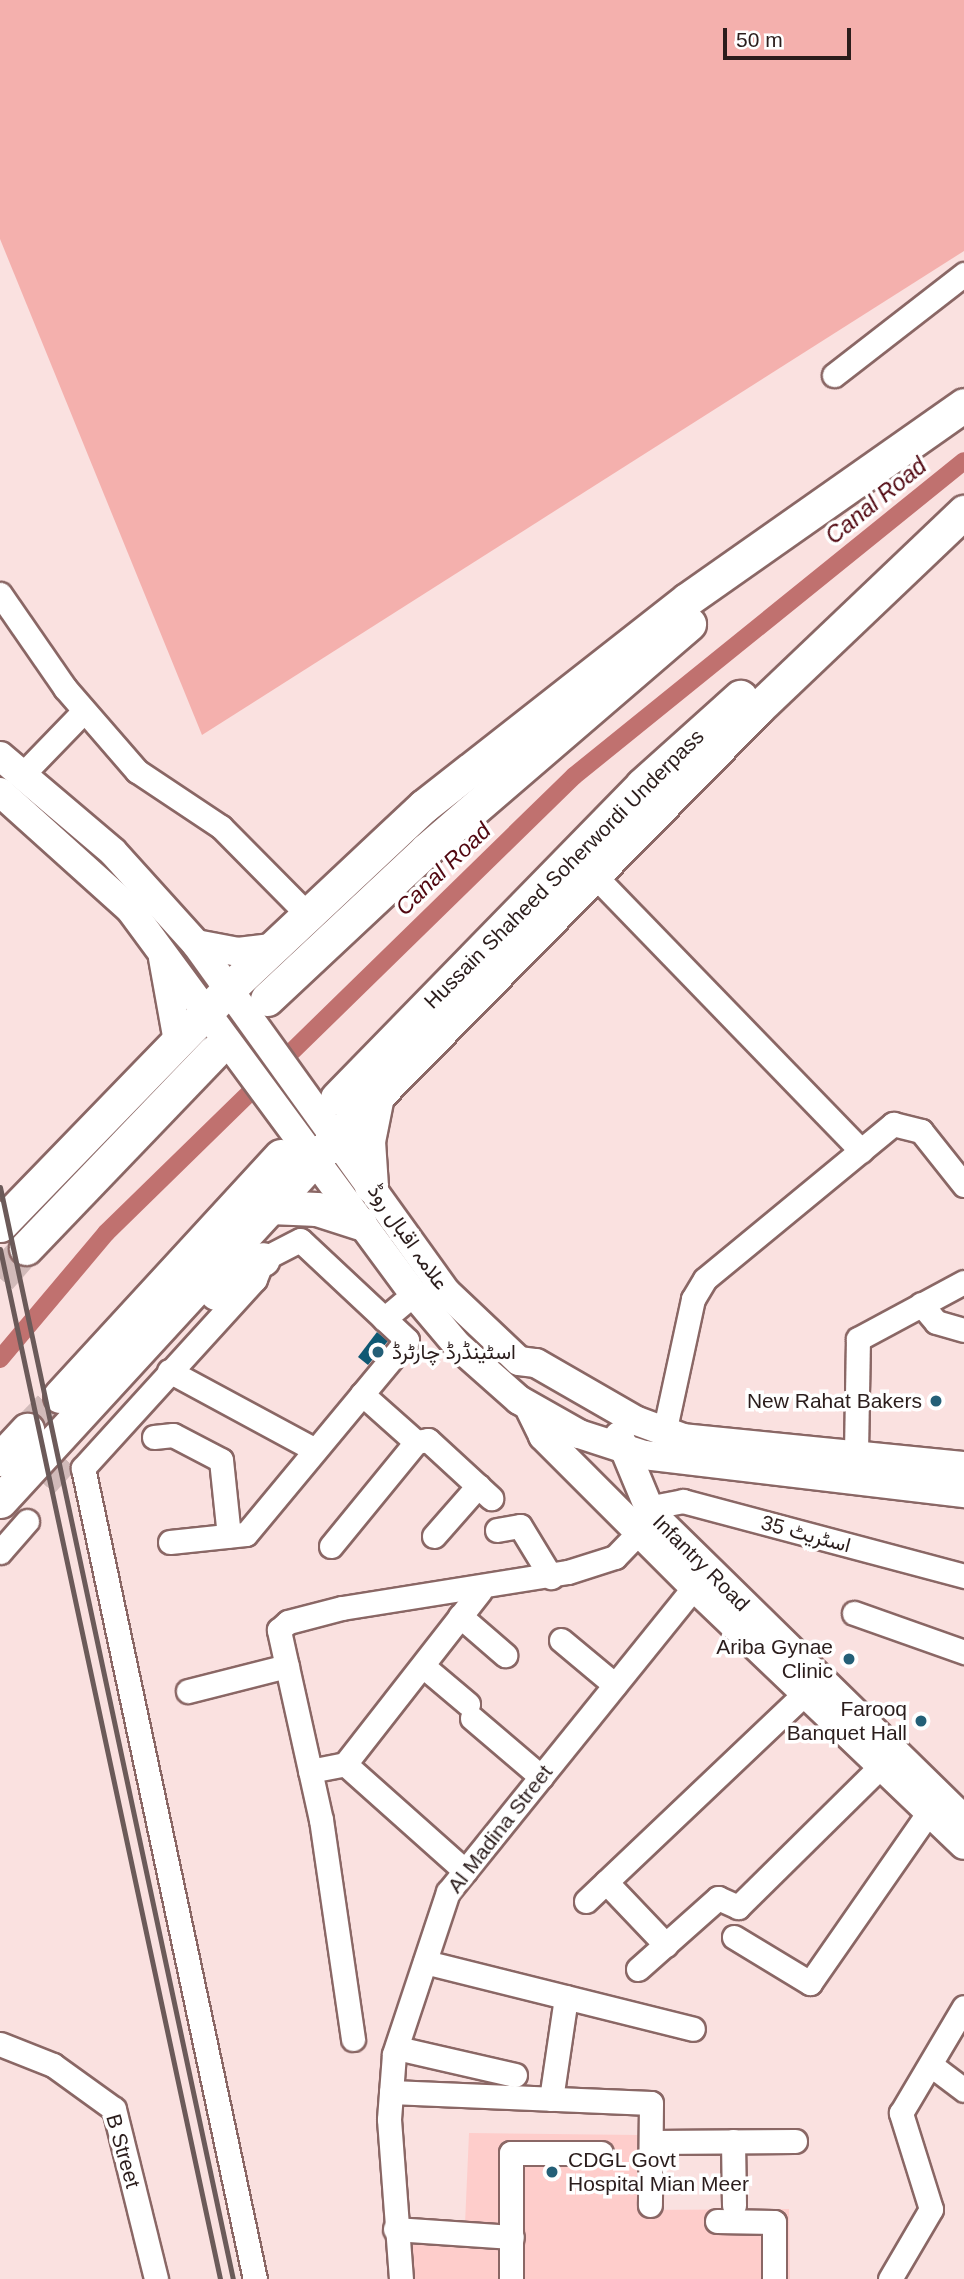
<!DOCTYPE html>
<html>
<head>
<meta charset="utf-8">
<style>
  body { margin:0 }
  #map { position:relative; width:964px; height:2279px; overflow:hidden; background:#fae1e0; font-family:Helvetica,Vazirmatn,sans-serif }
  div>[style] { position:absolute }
  .built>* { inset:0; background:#fecdcb }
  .green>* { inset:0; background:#f4b0ad }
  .canal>* { height:18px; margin:-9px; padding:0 9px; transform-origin:9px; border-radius:9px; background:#c0716f }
  .building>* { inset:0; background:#0e5873 }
  .highway-tunnel>* { height:33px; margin-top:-16.5px; transform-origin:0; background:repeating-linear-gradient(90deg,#d1bab9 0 33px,transparent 0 50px) }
  .roads { filter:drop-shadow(2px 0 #8a6765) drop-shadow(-2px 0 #8a6765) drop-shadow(0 2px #8a6765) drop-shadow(0 -2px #8a6765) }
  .minor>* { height:23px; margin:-11.5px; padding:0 11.5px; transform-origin:11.5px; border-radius:11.5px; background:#fff }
  .major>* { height:28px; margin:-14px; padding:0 14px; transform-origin:14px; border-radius:14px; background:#fff }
  .highway>* { height:33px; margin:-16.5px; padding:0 16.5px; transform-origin:16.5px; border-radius:16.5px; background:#fff }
  .rail>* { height:5px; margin:-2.5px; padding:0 2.5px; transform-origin:2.5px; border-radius:2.5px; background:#6b5a59 }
  .dots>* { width:19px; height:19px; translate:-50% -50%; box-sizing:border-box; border:4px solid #fff; border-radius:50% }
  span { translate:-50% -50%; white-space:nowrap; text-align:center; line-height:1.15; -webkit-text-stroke:7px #fff; paint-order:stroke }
  .street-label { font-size:21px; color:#2b1d1c }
  .poi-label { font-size:21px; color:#2b1d1c }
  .left { translate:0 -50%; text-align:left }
  .right { translate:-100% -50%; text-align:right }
  .water-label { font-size:23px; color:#510710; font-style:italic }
  .scale { position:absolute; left:723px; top:28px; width:128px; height:32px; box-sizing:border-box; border:4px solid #2b1d1c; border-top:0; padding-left:9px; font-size:21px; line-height:24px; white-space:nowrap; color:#2b1d1c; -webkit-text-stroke:5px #fff; paint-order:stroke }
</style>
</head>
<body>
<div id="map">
  <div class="built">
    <i style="clip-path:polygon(469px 2133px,639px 2135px,637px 2210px,789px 2209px,790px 2279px,401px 2279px,395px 2229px,465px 2224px)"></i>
  </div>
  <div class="green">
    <i style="clip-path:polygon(0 0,964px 0,964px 251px,202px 735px,0 239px)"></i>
  </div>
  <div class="canal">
    <i style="left:0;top:1359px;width:165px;rotate:-49.9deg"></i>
    <i style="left:106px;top:1233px;width:654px;rotate:-44.32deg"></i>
    <i style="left:574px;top:776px;width:501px;rotate:-38.93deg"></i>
  </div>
  <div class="building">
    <i style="clip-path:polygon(377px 1332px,388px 1341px,368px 1365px,358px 1357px)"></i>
  </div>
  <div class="highway-tunnel">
    <i style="left:0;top:1278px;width:40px;rotate:-49deg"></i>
    <i style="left:27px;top:1430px;width:47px;rotate:-45.9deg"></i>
    <i style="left:42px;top:1482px;width:39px;rotate:-48deg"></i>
  </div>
  <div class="roads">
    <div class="minor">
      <i style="left:834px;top:375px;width:165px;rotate:-37.8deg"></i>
      <i style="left:0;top:594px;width:114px;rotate:55.3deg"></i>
      <i style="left:65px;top:688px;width:110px;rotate:49.1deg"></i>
      <i style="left:137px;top:771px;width:101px;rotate:33.7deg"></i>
      <i style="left:221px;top:827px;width:124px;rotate:45.3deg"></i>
      <i style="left:22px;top:775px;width:89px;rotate:-45.9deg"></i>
      <i style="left:594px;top:875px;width:384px;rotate:45.9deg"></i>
      <i style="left:921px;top:1304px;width:23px;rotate:50deg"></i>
      <i style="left:936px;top:1322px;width:29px;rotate:16deg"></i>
      <i style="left:384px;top:1319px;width:39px;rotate:-40deg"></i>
      <i style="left:169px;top:1371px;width:166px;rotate:28.4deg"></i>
      <i style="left:362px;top:1394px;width:72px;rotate:41.6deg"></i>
      <i style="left:416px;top:1442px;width:12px;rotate:-9deg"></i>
      <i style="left:428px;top:1440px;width:86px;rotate:42.6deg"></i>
      <i style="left:664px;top:1433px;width:137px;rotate:-77.8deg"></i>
      <i style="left:693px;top:1299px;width:23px;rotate:-59deg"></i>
      <i style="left:705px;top:1279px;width:244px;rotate:-39.5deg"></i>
      <i style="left:893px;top:1124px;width:29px;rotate:14deg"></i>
      <i style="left:921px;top:1131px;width:69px;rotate:51.5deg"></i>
      <i style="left:154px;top:1437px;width:19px;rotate:-6deg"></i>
      <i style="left:173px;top:1435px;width:54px;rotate:27.5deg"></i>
      <i style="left:221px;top:1460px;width:76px;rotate:84deg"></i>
      <i style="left:856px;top:1452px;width:113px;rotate:-89deg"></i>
      <i style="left:858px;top:1339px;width:120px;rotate:-28.3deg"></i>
      <i style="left:647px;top:1508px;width:37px;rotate:-11deg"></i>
      <i style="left:683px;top:1501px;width:291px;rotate:14.9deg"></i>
      <i style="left:497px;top:1530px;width:23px;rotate:-10deg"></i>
      <i style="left:520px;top:1526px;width:60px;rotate:58.7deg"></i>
      <i style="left:434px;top:1536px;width:67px;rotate:-48.7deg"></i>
      <i style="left:170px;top:1542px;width:76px;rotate:-6deg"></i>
      <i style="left:246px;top:1534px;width:252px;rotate:-50.3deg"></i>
      <i style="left:407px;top:1340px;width:146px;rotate:-136.9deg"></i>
      <i style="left:300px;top:1240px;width:42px;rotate:152.8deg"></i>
      <i style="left:263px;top:1259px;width:22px;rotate:112deg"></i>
      <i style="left:255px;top:1279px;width:256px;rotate:132.3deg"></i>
      <i style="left:83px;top:1468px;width:829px;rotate:78.03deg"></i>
      <i style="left:331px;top:1546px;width:134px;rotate:-50.7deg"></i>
      <i style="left:0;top:1552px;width:41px;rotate:-48.9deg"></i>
      <i style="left:854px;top:1613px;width:117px;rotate:19.5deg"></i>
      <i style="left:460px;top:1616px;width:60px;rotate:40.9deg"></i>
      <i style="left:561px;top:1640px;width:70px;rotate:39.8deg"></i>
      <i style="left:423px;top:1666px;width:59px;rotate:40.2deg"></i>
      <i style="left:188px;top:1691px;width:102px;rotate:-14.2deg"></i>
      <i style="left:472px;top:1718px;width:91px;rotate:40.5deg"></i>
      <i style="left:345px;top:1764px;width:161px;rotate:41.7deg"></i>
      <i style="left:310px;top:1771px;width:36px;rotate:-11deg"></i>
      <i style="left:345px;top:1764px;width:219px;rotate:-52deg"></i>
      <i style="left:606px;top:1882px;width:87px;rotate:46.4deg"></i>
      <i style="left:586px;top:1901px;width:302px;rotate:-43.5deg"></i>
      <i style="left:734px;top:1937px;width:89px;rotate:31.2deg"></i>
      <i style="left:810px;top:1983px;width:208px;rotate:-55.2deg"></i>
      <i style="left:425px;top:1962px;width:276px;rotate:14deg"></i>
      <i style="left:638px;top:1969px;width:107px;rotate:-41.6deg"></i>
      <i style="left:718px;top:1898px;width:22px;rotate:24deg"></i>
      <i style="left:738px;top:1907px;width:201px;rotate:-44.6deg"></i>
      <i style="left:353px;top:2039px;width:221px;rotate:-98.3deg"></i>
      <i style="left:321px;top:1820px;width:195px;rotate:-102.5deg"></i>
      <i style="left:279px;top:1630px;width:12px;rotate:-42deg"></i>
      <i style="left:288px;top:1622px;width:56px;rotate:-14.5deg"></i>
      <i style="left:342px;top:1608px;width:229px;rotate:-9.1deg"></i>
      <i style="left:568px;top:1572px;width:49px;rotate:-17.7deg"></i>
      <i style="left:615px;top:1557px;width:35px;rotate:-46deg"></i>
      <i style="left:0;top:2044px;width:57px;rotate:21.6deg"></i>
      <i style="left:53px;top:2065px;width:75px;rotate:35.8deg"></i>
      <i style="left:114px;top:2109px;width:175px;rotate:76.1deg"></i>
      <i style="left:397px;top:2048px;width:121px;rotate:12.9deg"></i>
      <i style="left:931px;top:2065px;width:41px;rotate:37.1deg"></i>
      <i style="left:391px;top:2092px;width:260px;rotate:2.4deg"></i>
      <i style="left:651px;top:2103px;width:102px;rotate:90.6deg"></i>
      <i style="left:551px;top:2099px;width:103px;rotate:-81.6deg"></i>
      <i style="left:733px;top:2141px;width:64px;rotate:89.1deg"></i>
      <i style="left:651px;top:2142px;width:144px;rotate:-0.4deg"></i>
      <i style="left:717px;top:2221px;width:57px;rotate:1deg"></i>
      <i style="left:774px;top:2222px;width:57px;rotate:90deg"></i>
      <i style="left:395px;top:2229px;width:117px;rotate:3.9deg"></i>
      <i style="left:401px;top:2279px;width:160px;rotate:-94.3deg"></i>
      <i style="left:389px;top:2119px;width:65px;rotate:-85.6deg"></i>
      <i style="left:394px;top:2054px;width:171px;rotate:-71.6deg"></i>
      <i style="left:448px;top:1892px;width:392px;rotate:-51.1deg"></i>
      <i style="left:511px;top:2279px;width:126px;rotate:-90deg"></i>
      <i style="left:511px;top:2153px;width:90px"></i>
      <i style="left:890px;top:2279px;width:81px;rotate:-59.6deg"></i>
      <i style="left:931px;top:2209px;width:101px;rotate:-107.4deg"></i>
      <i style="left:901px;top:2113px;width:123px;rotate:-59.3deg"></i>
    </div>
    <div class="major">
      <i style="left:0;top:756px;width:148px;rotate:40.3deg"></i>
      <i style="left:113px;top:852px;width:124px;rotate:47.9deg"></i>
      <i style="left:196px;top:944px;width:430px;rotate:54.3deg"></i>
      <i style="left:447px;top:1293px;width:99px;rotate:43.4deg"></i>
      <i style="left:519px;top:1361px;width:17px;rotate:7deg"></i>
      <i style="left:536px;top:1363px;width:116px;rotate:29.9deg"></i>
      <i style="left:637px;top:1421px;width:49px;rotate:20.3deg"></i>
      <i style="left:683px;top:1438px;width:282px;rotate:5.7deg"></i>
      <i style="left:0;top:792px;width:175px;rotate:42deg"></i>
      <i style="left:130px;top:909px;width:478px;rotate:53.6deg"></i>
      <i style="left:414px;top:1294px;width:68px;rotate:49.8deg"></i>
      <i style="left:458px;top:1346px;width:81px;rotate:41.5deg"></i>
      <i style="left:519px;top:1400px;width:69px;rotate:29.5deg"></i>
      <i style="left:579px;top:1434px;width:68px;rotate:17.9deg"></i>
      <i style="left:644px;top:1455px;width:322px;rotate:6.8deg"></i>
      <i style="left:196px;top:944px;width:43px;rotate:10.8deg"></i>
      <i style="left:238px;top:952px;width:34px;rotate:-7deg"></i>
      <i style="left:163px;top:958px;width:84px;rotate:79.8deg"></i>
      <i style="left:531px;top:1411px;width:28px;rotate:64deg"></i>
      <i style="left:543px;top:1436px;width:214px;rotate:45deg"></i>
      <i style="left:694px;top:1587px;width:373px;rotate:43.7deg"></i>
      <i style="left:619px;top:1436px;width:83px;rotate:67.4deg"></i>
      <i style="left:651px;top:1513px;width:438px;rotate:44.4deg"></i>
    </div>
    <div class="highway">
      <i style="left:267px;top:999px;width:218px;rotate:-43.1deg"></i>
      <i style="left:426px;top:850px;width:347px;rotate:-40.7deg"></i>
      <i style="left:337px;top:1098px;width:437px;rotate:-45.7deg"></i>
      <i style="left:642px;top:785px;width:132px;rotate:-41.9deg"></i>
      <i style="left:371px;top:1186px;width:45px;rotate:-93.8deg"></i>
      <i style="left:368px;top:1141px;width:46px;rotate:-78.7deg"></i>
      <i style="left:270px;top:1207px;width:47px;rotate:2.4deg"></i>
      <i style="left:317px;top:1209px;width:45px;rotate:18deg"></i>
      <i style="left:0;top:1225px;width:330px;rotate:-45.9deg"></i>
      <i style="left:230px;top:988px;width:266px;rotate:-43.2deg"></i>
      <i style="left:424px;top:806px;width:335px;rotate:-38.1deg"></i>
      <i style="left:688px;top:599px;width:337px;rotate:-35.1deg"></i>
      <i style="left:26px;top:1248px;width:272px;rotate:-46.2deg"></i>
      <i style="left:216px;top:1293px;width:35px;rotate:-47deg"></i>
      <i style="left:240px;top:1267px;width:24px;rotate:-19deg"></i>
      <i style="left:60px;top:1396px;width:326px;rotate:-47.4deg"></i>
      <i style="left:0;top:1459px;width:40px;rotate:-47deg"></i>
      <i style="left:0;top:1501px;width:464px;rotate:-47.4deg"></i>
      <i style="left:314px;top:1160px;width:632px;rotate:-45.51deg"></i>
      <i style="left:757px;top:709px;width:286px;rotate:-43.6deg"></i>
    </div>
  </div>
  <div class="rail">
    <i style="left:0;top:1187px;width:1117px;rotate:77.96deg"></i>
    <i style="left:0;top:1249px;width:1053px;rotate:77.94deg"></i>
  </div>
  <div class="dots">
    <i style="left:378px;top:1352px;background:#245f77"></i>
    <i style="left:936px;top:1401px;background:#245f77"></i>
    <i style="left:849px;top:1659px;background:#245f77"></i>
    <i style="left:921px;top:1721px;background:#245f77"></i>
    <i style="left:552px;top:2172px;background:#245f77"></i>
  </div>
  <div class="street-label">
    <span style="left:564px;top:869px;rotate:-45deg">Hussain Shaheed Soherwordi Underpass</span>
    <span style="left:408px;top:1237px;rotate:55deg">علامہ اقبال روڈ</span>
    <span style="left:806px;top:1534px;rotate:15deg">اسٹریٹ 35</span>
    <span style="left:701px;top:1563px;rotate:45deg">Infantry Road</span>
    <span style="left:500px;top:1829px;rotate:-52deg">Al Madina Street</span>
    <span style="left:123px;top:2151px;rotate:74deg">B Street</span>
  </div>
  <div class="poi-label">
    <span class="left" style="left:392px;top:1352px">اسٹینڈرڈ چارٹرڈ</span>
    <span class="right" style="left:922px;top:1401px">New Rahat Bakers</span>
    <span class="right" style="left:833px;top:1659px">Ariba Gynae<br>Clinic</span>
    <span class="right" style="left:907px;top:1721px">Farooq<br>Banquet Hall</span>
    <span class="left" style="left:568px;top:2172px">CDGL Govt<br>Hospital Mian Meer</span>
  </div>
  <div class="water-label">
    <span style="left:876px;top:501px;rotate:-39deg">Canal Road</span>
    <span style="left:443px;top:869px;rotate:-44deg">Canal Road</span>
  </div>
  <div class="scale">50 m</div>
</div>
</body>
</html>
